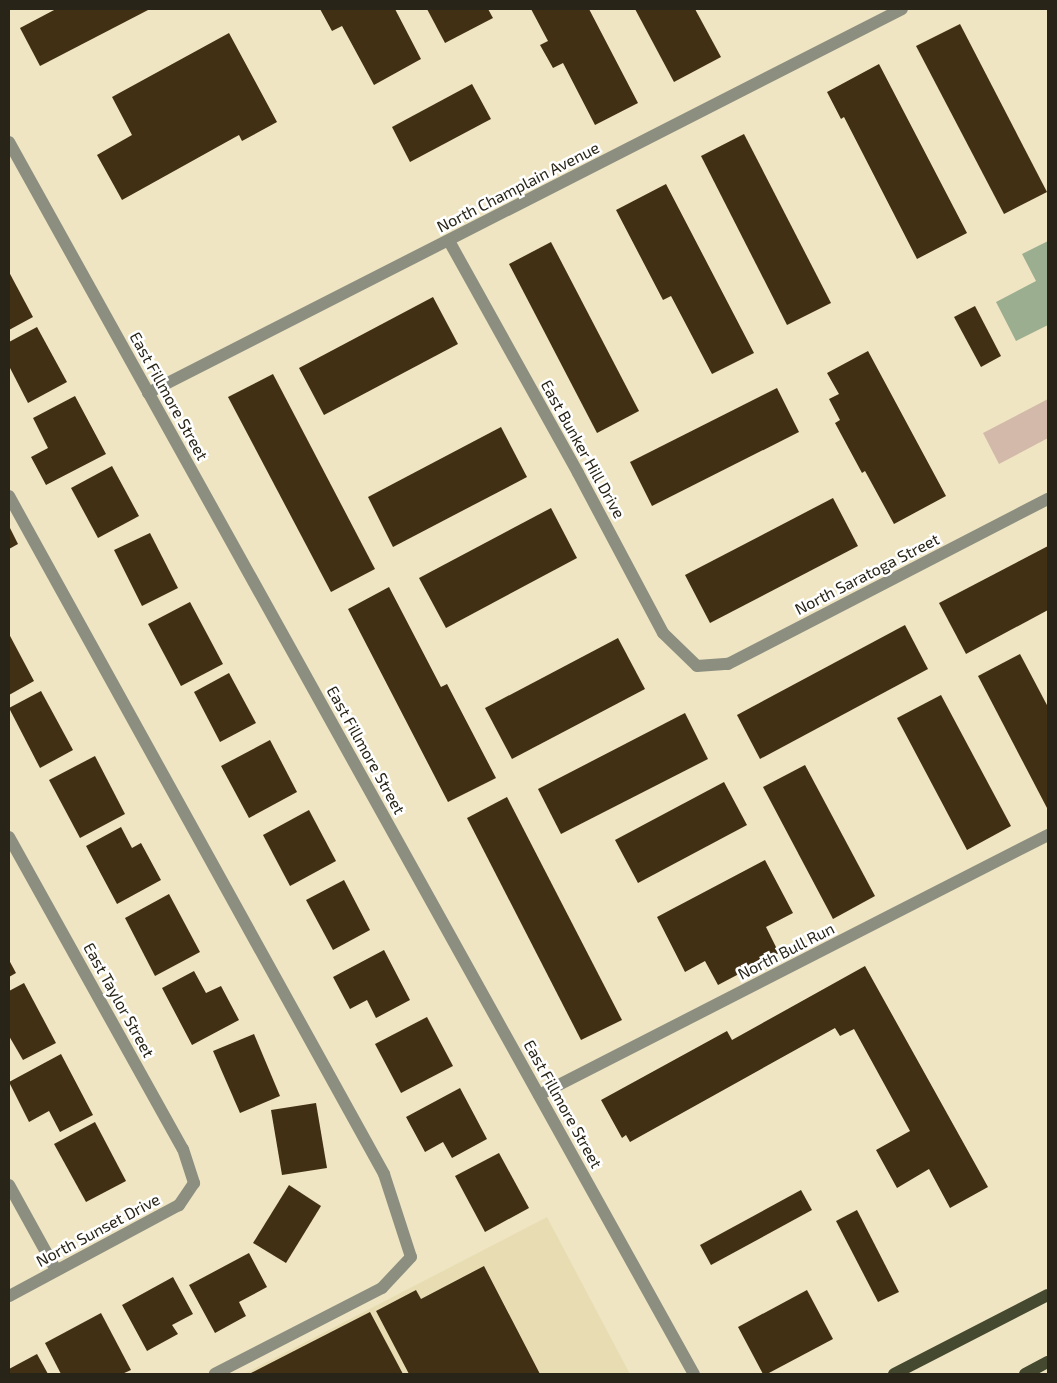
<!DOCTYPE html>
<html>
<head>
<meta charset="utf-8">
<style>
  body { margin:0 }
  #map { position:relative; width:1057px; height:1383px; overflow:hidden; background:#efe5c2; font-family:"Exo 2",sans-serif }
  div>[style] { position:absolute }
  .built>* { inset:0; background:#e8ddb2 }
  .green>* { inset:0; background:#d2b9a9 }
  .water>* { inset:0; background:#9baf90 }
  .building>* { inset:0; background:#423015 }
  .service>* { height:12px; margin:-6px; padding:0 6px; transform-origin:6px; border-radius:6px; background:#8c8f80 }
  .minor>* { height:12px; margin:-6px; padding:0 6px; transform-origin:6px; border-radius:6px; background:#8c8f80 }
  .primary>* { height:12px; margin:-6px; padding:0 6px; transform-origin:6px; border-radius:6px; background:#45492f }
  span { translate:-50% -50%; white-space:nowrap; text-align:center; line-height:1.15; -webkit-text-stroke:5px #fff; paint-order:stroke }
  .street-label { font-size:16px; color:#282417 }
  .frame { position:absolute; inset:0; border:10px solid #282417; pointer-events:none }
</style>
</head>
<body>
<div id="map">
  <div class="built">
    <i style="clip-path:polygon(547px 1217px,630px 1374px,244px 1374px)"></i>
  </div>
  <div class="green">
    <i style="clip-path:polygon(1048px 399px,1048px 438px,999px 464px,983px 433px)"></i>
  </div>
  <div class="water">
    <i style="clip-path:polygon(1048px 241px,1048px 325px,1016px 341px,996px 302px,1036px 281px,1022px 254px)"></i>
  </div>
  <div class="building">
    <i style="clip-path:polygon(56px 9px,150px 9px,40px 66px,20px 28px)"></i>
    <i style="clip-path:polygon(320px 9px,395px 9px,421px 59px,374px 85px,342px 26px,332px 31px)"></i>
    <i style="clip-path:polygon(427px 9px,488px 9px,493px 18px,445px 43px)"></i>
    <i style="clip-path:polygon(531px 9px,589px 9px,638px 103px,595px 125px,563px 63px,553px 68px,540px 45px,548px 41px)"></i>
    <i style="clip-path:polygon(635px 9px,695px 9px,721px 57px,674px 82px)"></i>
    <i style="clip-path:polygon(960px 24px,1047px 192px,1004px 214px,916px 46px)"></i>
    <i style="clip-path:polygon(229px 33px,277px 122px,242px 141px,239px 135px,122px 200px,97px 155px,132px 135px,112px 97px)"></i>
    <i style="clip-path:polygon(879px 64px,967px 233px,917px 259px,844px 117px,841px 119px,827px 92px)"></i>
    <i style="clip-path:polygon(472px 84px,491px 119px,410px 162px,392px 127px)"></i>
    <i style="clip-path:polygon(744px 134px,831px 303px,787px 325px,701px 156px)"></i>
    <i style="clip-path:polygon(666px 184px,754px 353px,712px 374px,671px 296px,663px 300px,616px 210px)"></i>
    <i style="clip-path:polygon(551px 242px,639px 411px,597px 433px,509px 264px)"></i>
    <i style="clip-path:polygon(9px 272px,33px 317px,9px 330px)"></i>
    <i style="clip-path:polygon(433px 297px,458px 344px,324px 415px,299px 368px)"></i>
    <i style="clip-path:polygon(975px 306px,1001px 356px,981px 367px,954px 317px)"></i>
    <i style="clip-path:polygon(37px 327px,67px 382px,28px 403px,9px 366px,9px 342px)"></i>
    <i style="clip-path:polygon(868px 351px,946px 496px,894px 524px,865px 471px,862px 473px,835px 423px,840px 420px,829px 399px,839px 394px,827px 373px)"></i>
    <i style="clip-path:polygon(273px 374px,375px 569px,331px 592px,228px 397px)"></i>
    <i style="clip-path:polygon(777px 388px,799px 432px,652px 506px,630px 462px)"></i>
    <i style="clip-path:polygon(75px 396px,106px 454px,46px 485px,31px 457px,48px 448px,33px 418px)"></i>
    <i style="clip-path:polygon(501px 427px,527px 477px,393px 547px,368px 497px)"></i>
    <i style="clip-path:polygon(112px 466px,139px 516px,98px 538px,71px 488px)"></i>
    <i style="clip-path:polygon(833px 498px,858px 546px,710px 623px,685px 575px)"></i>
    <i style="clip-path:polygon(551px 508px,577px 558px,446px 628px,419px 578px)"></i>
    <i style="clip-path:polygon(9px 526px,18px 544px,9px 549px)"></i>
    <i style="clip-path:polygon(150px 533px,178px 588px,142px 606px,114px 550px)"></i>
    <i style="clip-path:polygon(1048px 546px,1048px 610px,966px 654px,939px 603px)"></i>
    <i style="clip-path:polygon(389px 587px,441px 687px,447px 684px,496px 778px,448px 802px,348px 609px)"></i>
    <i style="clip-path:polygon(190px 602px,223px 664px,181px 686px,148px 624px)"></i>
    <i style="clip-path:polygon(905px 625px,928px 669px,760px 759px,737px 715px)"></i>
    <i style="clip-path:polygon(9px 634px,34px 681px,9px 695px)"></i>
    <i style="clip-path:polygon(618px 638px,645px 689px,512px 759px,485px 708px)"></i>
    <i style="clip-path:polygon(1020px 654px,1048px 707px,1047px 808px,978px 676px)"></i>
    <i style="clip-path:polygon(229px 673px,256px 723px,220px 742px,194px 692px)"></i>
    <i style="clip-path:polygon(41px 691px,73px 750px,40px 768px,9px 708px)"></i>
    <i style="clip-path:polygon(941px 695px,1011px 826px,967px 850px,897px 718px)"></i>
    <i style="clip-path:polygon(685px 713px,708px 759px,561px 834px,538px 789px)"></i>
    <i style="clip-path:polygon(270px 740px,297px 792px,249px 818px,221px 766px)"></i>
    <i style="clip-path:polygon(95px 756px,125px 814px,80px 838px,49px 780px)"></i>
    <i style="clip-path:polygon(805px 765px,875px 896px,833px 919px,763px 787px)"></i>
    <i style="clip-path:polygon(724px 782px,747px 825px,638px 883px,615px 840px)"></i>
    <i style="clip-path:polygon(507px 797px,622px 1020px,581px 1040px,467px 818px)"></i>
    <i style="clip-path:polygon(309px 810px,336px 861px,290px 886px,263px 835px)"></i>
    <i style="clip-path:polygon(121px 827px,132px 848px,141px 843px,161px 880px,117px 904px,86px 846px)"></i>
    <i style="clip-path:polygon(765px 860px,793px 913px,766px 927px,779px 953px,718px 985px,705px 961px,685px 972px,657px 917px)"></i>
    <i style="clip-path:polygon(344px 880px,370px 930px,333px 950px,306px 900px)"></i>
    <i style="clip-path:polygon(169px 894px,200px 952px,155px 976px,125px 918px)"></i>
    <i style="clip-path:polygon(384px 950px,410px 1000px,376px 1018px,367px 1000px,350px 1009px,333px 977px)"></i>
    <i style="clip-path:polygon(9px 960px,16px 973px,9px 977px)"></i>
    <i style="clip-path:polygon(865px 966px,988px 1187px,950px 1208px,929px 1169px,897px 1188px,876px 1150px,910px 1131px,854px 1029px,840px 1036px,835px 1028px,630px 1142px,626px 1135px,622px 1138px,601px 1100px,727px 1031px,732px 1040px)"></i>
    <i style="clip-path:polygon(194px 971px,206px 993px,221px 986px,239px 1020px,192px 1045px,162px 988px)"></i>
    <i style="clip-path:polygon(24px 983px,56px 1043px,23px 1060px,9px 1036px,9px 991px)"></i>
    <i style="clip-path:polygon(427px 1017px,453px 1066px,401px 1093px,375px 1044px)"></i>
    <i style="clip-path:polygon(254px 1034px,280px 1096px,240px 1113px,213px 1051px)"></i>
    <i style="clip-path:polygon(61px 1054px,93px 1115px,60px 1132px,49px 1111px,29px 1122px,9px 1082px)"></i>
    <i style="clip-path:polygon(460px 1088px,487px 1139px,452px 1158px,443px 1142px,425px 1152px,406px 1117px)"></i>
    <i style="clip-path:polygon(316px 1103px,327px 1168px,282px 1175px,271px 1110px)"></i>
    <i style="clip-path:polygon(95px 1122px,126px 1181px,86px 1202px,54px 1144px)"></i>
    <i style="clip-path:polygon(499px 1153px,529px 1208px,485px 1232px,455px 1176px)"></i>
    <i style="clip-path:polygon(289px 1185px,321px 1206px,286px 1263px,253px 1243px)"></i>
    <i style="clip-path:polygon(801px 1190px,812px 1210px,711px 1265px,700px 1245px)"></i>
    <i style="clip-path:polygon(857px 1210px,899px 1292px,878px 1302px,836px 1221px)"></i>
    <i style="clip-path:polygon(249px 1253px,267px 1287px,239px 1302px,246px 1316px,215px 1333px,189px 1285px)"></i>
    <i style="clip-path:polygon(484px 1266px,540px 1374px,409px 1374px,376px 1311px,416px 1290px,421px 1299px)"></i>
    <i style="clip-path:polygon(173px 1277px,193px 1314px,172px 1325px,178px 1334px,147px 1351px,122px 1305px)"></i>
    <i style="clip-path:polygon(807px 1290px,833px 1339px,767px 1374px,763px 1374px,738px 1327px)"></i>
    <i style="clip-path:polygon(370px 1312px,403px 1374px,249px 1374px)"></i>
    <i style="clip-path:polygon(101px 1313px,131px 1370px,122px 1374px,61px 1374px,45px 1343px)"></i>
    <i style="clip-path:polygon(37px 1354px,48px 1374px,9px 1374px,9px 1369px)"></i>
  </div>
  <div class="service">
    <i style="left:9px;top:496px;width:775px;rotate:61.05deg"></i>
    <i style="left:384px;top:1174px;width:87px;rotate:72deg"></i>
    <i style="left:411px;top:1257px;width:42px;rotate:133.1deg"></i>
    <i style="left:382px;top:1288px;width:188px;rotate:152.8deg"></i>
    <i style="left:9px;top:1185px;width:97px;rotate:61.1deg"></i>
  </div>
  <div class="minor">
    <i style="left:9px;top:142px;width:1410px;rotate:60.93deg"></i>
    <i style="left:449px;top:241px;width:265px;rotate:60.9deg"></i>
    <i style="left:578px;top:473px;width:181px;rotate:62deg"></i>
    <i style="left:663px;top:633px;width:47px;rotate:44.1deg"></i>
    <i style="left:697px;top:666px;width:31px;rotate:-4deg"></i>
    <i style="left:728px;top:664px;width:360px;rotate:-27.3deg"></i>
    <i style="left:148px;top:393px;width:846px;rotate:-26.99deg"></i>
    <i style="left:9px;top:837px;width:357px;rotate:60.9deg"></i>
    <i style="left:183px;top:1149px;width:36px;rotate:72deg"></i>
    <i style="left:194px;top:1183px;width:27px;rotate:124deg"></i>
    <i style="left:179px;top:1205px;width:193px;rotate:151.8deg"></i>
    <i style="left:539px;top:1095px;width:572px;rotate:-27.06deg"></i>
  </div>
  <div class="primary">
    <i style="left:894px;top:1374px;width:173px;rotate:-27.2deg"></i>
    <i style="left:1025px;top:1374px;width:26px;rotate:-28deg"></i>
  </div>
  <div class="street-label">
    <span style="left:518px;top:187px;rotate:-27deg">North Champlain Avenue</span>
    <span style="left:169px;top:396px;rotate:61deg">East Fillmore Street</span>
    <span style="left:583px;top:449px;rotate:61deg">East Bunker Hill Drive</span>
    <span style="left:867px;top:574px;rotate:-27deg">North Saratoga Street</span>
    <span style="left:366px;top:750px;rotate:61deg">East Fillmore Street</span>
    <span style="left:786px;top:951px;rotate:-27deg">North Bull Run</span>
    <span style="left:119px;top:1000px;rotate:61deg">East Taylor Street</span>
    <span style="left:563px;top:1104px;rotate:61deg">East Fillmore Street</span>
    <span style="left:98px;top:1230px;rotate:-28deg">North Sunset Drive</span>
  </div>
  <div class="frame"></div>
</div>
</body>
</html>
